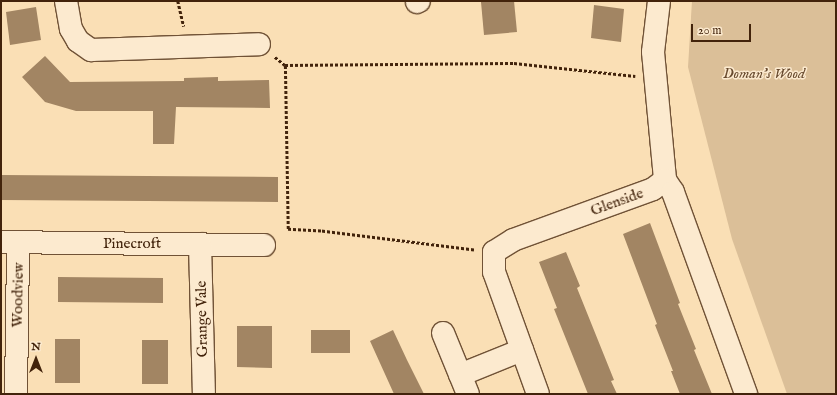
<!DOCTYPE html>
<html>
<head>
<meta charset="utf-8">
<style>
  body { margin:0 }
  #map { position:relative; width:837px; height:395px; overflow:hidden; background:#fadfb5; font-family:"IM FELL English",serif }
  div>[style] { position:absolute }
  .green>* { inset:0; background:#dbbf98 }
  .building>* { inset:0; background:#a28563 }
  .path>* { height:2.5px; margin-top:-1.25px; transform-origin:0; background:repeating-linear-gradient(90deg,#42230b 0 3px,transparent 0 5px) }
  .roads { filter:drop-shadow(1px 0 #705236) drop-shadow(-1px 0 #705236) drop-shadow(0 1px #705236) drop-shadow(0 -1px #705236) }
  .minor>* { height:22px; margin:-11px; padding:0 11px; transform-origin:11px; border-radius:11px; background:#fceacf }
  span { translate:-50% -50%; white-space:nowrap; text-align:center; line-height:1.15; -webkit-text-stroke:3px #fceacf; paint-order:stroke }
  .park-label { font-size:15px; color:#684a2e; font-style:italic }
  .street-label { font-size:15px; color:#42230b }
  .frame { position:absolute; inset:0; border:2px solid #42230b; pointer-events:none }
  .north { position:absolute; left:16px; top:339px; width:40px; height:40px; -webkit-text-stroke:3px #fceacf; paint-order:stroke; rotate:0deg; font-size:11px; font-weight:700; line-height:16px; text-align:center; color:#42230b }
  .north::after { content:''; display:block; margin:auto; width:14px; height:18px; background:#42230b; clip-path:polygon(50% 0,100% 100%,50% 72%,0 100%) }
  .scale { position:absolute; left:691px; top:24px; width:60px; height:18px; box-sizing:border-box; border:2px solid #42230b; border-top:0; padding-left:5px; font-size:12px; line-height:14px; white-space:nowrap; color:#42230b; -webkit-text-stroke:3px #fceacf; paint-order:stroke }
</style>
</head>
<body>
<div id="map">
  <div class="green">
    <i style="clip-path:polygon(692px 1px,836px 1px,836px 394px,787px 394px,732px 239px,688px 67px)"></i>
  </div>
  <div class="building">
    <i style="clip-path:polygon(495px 1px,514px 1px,517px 32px,484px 35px,481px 2px)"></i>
    <i style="clip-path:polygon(594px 5px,624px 9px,621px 42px,591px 38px)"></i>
    <i style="clip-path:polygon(36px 7px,41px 40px,10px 45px,6px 12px)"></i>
    <i style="clip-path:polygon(45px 56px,70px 82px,184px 81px,184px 78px,218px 77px,218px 81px,269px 80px,270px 108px,176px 107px,174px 144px,153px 144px,153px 111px,76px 111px,45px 102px,22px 77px)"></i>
    <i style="clip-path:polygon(1px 175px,278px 177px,278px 202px,1px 200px)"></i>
    <i style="clip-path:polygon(650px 223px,680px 303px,678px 304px,696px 349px,694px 350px,712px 394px,680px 394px,671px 371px,673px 371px,655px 325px,657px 324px,623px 234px)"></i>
    <i style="clip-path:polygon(566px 252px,580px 286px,577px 288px,614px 380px,611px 381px,617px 394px,588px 394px,554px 309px,557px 308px,539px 262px)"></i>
    <i style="clip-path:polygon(58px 277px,163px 278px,163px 303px,58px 302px)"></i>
    <i style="clip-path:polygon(237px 326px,272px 326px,272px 368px,237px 367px)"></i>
    <i style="clip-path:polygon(311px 330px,350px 330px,350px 353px,311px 353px)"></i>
    <i style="clip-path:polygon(393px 330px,407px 360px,424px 394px,394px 394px,370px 341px)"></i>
    <i style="clip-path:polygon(55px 339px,80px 339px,80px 383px,55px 383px)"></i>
    <i style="clip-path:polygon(142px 340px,168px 340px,168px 384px,142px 384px)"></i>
  </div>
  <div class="path">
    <i style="left:178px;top:1px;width:26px;rotate:77deg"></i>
    <i style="left:275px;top:57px;width:13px;rotate:39deg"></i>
    <i style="left:474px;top:250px;width:154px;rotate:-172.9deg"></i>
    <i style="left:321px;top:231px;width:33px;rotate:-177deg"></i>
    <i style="left:288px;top:229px;width:164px;rotate:-91deg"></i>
    <i style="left:285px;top:65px;width:229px;rotate:-0.5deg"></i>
    <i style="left:514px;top:63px;width:122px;rotate:6.1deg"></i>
  </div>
  <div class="roads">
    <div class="minor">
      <i style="left:66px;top:1px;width:28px;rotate:80deg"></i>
      <i style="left:71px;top:29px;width:14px;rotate:60deg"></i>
      <i style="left:78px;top:41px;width:16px;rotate:35deg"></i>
      <i style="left:91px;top:50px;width:168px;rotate:-2deg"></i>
      <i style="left:659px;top:1px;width:51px;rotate:96.7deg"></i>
      <i style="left:653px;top:52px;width:129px;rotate:84.6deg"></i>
      <i style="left:417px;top:2px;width:2px;rotate:-27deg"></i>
      <i style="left:1px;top:242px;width:263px;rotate:0.7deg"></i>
      <i style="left:200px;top:244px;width:150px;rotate:88.5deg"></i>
      <i style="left:443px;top:333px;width:66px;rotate:67.7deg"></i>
      <i style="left:460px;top:375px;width:67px;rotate:-22deg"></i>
      <i style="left:16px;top:394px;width:151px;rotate:-89.2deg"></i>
      <i style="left:538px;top:394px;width:130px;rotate:-109.8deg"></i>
      <i style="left:494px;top:272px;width:20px;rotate:-90deg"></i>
      <i style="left:494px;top:252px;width:22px;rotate:-32deg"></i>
      <i style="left:513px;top:240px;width:149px;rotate:-20deg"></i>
      <i style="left:653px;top:189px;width:15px;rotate:-37deg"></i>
      <i style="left:665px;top:180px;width:14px;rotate:56deg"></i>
      <i style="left:673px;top:192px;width:215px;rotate:70.1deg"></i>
    </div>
  </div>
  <div class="park-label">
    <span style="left:764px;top:74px">Doman's Wood</span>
  </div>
  <div class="street-label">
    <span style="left:617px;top:202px;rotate:-20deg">Glenside</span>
    <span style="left:132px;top:244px">Pinecroft</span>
    <span style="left:18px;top:295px;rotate:-89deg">Woodview</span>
    <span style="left:202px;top:319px;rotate:-91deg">Grange Vale</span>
  </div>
  <div class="frame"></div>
  <div class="north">N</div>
  <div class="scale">20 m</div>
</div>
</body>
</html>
